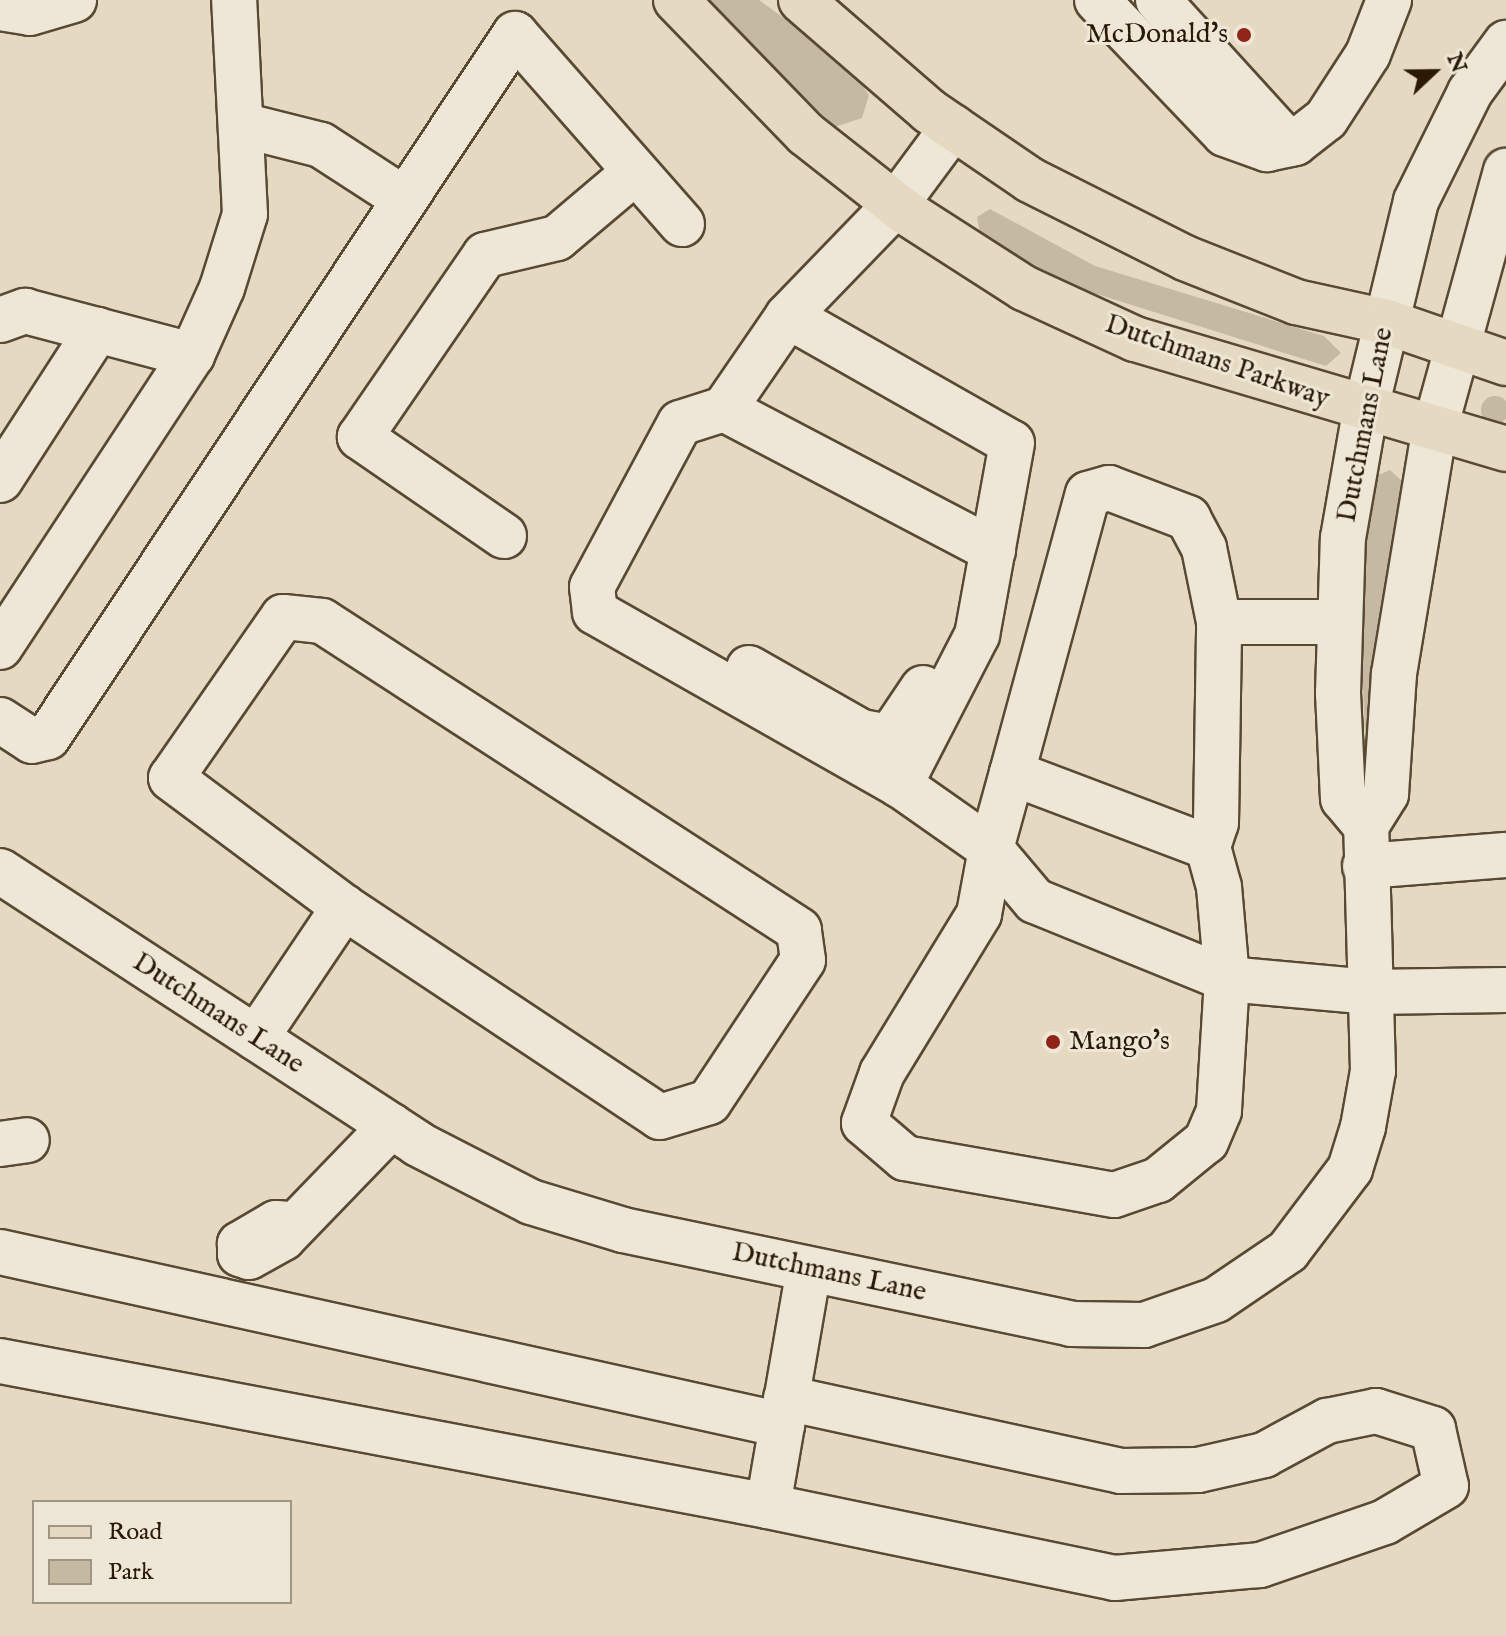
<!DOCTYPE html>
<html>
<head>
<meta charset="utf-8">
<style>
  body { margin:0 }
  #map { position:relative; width:1506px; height:1636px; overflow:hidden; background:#e5dac1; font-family:"IM FELL English",serif }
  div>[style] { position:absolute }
  .green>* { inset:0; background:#c5b9a1 }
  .round { border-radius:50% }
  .roads { filter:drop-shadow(2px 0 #594933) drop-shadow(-2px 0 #594933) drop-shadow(0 2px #594933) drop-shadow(0 -2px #594933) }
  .minor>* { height:44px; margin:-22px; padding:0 22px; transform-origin:22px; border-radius:22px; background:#eee7d7 }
  .major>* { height:44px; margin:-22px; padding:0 22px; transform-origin:22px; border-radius:22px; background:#e5dac1 }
  .dots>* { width:22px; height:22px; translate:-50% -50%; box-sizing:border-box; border:4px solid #eee7d7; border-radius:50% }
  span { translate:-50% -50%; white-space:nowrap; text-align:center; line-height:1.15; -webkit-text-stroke:6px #eee7d7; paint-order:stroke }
  .poi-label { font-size:28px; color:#2a1904 }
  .right { translate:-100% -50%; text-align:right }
  .left { translate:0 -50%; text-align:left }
  .street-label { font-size:28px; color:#2a1904 }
  .legend { position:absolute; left:32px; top:1500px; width:260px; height:104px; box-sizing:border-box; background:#eee7d7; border:2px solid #a09583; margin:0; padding:10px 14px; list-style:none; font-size:24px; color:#2a1904 }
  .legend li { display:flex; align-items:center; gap:16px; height:40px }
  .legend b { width:40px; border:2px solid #a09583 }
  .north { position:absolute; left:1394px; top:32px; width:80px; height:80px; -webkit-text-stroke:6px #eee7d7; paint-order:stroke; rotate:68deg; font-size:22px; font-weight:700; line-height:32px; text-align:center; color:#2a1904 }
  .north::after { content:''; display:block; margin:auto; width:28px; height:36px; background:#2a1904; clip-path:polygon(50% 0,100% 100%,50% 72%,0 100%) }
</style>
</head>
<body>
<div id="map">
  <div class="green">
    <i style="clip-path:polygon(703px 0,759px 0,795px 26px,862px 85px,869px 95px,862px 118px,835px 127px)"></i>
    <i style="clip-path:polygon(990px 209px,1095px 266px,1324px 336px,1341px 353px,1326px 366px,1068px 285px,980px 234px,977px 217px)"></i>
    <i class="round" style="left:1481px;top:396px;width:28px;height:28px"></i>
    <i style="clip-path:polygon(1390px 470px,1404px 483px,1367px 781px,1358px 566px,1376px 476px)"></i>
  </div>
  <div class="roads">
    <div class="minor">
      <i style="left:1097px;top:0;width:185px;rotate:46.3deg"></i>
      <i style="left:1225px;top:134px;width:45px;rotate:19.7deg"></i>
      <i style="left:1267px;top:149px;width:29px;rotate:-12deg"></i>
      <i style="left:1295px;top:143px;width:39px;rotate:-38deg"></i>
      <i style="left:1326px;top:119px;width:77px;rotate:-57.1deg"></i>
      <i style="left:1368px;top:54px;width:58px;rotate:-68.7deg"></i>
      <i style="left:1158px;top:0;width:195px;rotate:47.7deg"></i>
      <i style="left:0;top:8px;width:30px;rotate:9deg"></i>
      <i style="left:30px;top:13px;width:46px;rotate:-16.5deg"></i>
      <i style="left:246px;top:126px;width:77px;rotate:14.2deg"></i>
      <i style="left:321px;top:145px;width:99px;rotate:33deg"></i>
      <i style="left:953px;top:127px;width:96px;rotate:126.5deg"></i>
      <i style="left:896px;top:204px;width:156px;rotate:134deg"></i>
      <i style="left:788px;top:316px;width:113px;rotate:124.5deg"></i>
      <i style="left:724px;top:409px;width:46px;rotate:162.3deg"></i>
      <i style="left:680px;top:423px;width:186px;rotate:118.2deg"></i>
      <i style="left:592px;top:587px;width:25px;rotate:83deg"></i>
      <i style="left:595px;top:612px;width:351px;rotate:29.6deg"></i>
      <i style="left:900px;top:785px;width:111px;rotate:35.1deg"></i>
      <i style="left:991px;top:849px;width:68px;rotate:49.8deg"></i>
      <i style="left:1035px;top:901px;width:207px;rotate:22.1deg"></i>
      <i style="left:1227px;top:979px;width:143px;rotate:5.2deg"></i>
      <i style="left:1369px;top:992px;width:137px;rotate:-0.8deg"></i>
      <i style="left:788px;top:316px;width:257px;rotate:29.6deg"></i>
      <i style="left:1012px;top:443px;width:195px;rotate:100.3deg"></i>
      <i style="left:977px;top:635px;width:169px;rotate:117.2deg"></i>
      <i style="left:0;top:320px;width:27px;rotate:-20deg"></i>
      <i style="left:25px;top:311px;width:173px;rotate:14.8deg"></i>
      <i style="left:724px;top:409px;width:304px;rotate:27.7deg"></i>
      <i style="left:0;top:480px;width:179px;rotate:-57.1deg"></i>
      <i style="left:504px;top:536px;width:175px;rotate:-145.5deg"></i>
      <i style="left:360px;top:437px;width:221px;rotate:-55.5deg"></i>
      <i style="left:485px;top:255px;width:74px;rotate:-13.3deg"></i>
      <i style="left:557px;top:238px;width:102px;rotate:-40.2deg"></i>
      <i style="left:0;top:647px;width:349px;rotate:-56.7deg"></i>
      <i style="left:192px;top:355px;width:73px;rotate:-65.9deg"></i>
      <i style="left:222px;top:288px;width:77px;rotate:-72.7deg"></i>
      <i style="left:245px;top:214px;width:214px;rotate:-92.9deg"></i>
      <i style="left:749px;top:668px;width:129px;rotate:29.7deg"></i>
      <i style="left:861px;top:732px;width:29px;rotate:10deg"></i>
      <i style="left:890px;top:737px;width:59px;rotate:-56deg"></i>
      <i style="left:0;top:720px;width:38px;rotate:33deg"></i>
      <i style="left:32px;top:741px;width:16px;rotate:-14deg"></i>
      <i style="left:48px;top:737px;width:844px;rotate:-56.4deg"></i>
      <i style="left:515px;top:34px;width:253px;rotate:48.7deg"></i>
      <i style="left:1012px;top:773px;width:210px;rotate:20.7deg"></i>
      <i style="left:1208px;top:847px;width:41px;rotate:74.6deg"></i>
      <i style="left:1219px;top:887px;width:92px;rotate:85deg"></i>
      <i style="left:1227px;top:979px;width:132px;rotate:93.5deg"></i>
      <i style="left:1219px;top:1111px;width:33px;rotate:113deg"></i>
      <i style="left:1206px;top:1141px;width:62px;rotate:140.9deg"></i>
      <i style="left:1158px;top:1180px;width:46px;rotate:161.2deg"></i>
      <i style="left:1114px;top:1195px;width:212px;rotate:-170deg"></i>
      <i style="left:905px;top:1158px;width:54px;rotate:-139.5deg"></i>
      <i style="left:864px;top:1123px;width:53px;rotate:-70.2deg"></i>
      <i style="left:882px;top:1073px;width:186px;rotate:-58.6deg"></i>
      <i style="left:979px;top:914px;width:66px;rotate:-79.5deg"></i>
      <i style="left:991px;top:849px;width:79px;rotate:-74.6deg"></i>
      <i style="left:1012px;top:773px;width:289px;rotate:-74.8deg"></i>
      <i style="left:1088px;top:494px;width:22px;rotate:-16deg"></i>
      <i style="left:1109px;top:488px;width:85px;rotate:20.8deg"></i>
      <i style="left:1188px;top:518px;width:34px;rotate:62deg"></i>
      <i style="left:1204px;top:548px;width:76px;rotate:78.5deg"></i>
      <i style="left:1219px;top:622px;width:121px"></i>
      <i style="left:1366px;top:826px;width:35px;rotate:-130deg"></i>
      <i style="left:1343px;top:799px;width:106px;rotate:-92.7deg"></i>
      <i style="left:1338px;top:693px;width:155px;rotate:-88.2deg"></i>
      <i style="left:1343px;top:538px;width:128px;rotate:-80.1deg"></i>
      <i style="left:1365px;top:412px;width:217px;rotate:-76.4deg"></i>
      <i style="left:1416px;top:201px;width:122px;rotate:-63.6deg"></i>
      <i style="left:1470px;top:92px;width:61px;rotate:-53.7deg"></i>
      <i style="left:1208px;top:847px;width:25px;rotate:-72deg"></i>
      <i style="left:1216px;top:823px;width:201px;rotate:-89.1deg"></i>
      <i style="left:1365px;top:866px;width:141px;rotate:-4.5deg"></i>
      <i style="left:0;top:871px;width:499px;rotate:33.1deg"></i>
      <i style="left:418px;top:1144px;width:127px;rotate:27.2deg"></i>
      <i style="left:531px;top:1202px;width:96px;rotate:16.9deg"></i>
      <i style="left:623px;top:1230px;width:458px;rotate:11.8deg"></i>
      <i style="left:1071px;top:1324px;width:73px;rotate:0.8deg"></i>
      <i style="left:1144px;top:1325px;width:76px;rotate:-19.1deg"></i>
      <i style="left:1216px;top:1300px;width:87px;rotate:-34.2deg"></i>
      <i style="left:1288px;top:1251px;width:103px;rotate:-52.9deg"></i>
      <i style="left:1350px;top:1169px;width:44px;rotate:-72.8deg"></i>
      <i style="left:1363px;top:1127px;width:57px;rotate:-79.9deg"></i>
      <i style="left:1373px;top:1071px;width:245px;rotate:-91.6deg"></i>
      <i style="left:1366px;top:826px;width:38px;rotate:-58deg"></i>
      <i style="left:1386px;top:794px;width:120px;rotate:-86.2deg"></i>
      <i style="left:1394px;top:674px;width:245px;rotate:-80.6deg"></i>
      <i style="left:1434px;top:432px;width:271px;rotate:-74.6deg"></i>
      <i style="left:256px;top:1038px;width:158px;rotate:-56.1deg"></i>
      <i style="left:344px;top:907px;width:379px;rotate:33.6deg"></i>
      <i style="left:660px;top:1117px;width:51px;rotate:-17deg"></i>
      <i style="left:709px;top:1102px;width:170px;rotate:-56.5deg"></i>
      <i style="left:803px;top:960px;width:30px;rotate:-98deg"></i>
      <i style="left:799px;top:930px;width:568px;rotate:-147.06deg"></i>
      <i style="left:322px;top:621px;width:39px;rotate:-174deg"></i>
      <i style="left:283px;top:617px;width:196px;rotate:124.8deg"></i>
      <i style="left:171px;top:778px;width:216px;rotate:36.7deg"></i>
      <i style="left:0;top:1144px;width:27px;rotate:-8deg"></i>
      <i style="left:288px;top:1224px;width:12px;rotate:-175deg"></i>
      <i style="left:276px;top:1223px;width:42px;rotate:149.7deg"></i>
      <i style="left:240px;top:1244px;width:10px;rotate:90deg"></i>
      <i style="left:240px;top:1254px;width:9px;rotate:18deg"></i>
      <i style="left:249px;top:1257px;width:39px;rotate:-29deg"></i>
      <i style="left:283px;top:1238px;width:156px;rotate:-46deg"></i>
      <i style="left:0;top:1252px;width:801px;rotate:12.47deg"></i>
      <i style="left:0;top:1361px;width:782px;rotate:10.69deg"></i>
      <i style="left:786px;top:1398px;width:343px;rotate:12.3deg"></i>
      <i style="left:1121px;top:1471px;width:77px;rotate:-0.7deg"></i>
      <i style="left:1198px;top:1470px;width:68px;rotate:-12.8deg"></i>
      <i style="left:1264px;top:1455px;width:72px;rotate:-28.4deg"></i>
      <i style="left:1327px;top:1421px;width:50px;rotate:-11.5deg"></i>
      <i style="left:1376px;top:1411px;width:60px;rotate:17.5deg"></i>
      <i style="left:1433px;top:1429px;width:58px;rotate:77.2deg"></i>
      <i style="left:1446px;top:1486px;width:71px;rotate:149.5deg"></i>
      <i style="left:1385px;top:1522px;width:132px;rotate:161deg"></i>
      <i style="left:1260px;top:1565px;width:146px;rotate:174.9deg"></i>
      <i style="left:1115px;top:1578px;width:354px;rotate:-168.3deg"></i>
      <i style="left:768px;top:1506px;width:82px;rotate:-80.2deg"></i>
      <i style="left:782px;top:1425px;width:158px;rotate:-80.2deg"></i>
    </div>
    <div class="major">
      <i style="left:676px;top:0;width:187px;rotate:45.9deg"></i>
      <i style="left:806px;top:134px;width:125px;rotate:38.2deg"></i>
      <i style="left:904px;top:211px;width:143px;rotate:32.7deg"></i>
      <i style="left:1024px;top:288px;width:122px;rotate:24.7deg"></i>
      <i style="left:1135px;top:339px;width:387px;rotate:16.5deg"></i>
      <i style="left:801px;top:0;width:169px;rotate:40.9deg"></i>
      <i style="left:929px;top:111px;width:122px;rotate:34.3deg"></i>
      <i style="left:1030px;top:180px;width:174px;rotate:26.7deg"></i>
      <i style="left:1185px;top:258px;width:119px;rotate:21.6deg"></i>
      <i style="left:1296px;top:302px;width:93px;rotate:12.4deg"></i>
      <i style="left:1387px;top:322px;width:126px;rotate:19deg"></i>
    </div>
  </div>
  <div class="dots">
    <i style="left:1244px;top:35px;background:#8f2418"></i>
    <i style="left:1053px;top:1042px;background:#8f2418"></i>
  </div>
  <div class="poi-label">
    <span class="right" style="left:1228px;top:35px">McDonald's</span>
    <span class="left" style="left:1069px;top:1042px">Mango's</span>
  </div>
  <div class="street-label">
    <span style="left:1217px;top:362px;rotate:19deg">Dutchmans Parkway</span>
    <span style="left:1366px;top:425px;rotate:-79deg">Dutchmans Lane</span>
    <span style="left:218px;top:1014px;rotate:33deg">Dutchmans Lane</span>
    <span style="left:829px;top:1273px;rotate:12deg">Dutchmans Lane</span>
  </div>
  <ul class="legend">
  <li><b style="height:10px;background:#e5dac1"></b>Road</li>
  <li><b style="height:22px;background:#c5b9a1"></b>Park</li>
  </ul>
  <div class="north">N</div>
</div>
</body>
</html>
